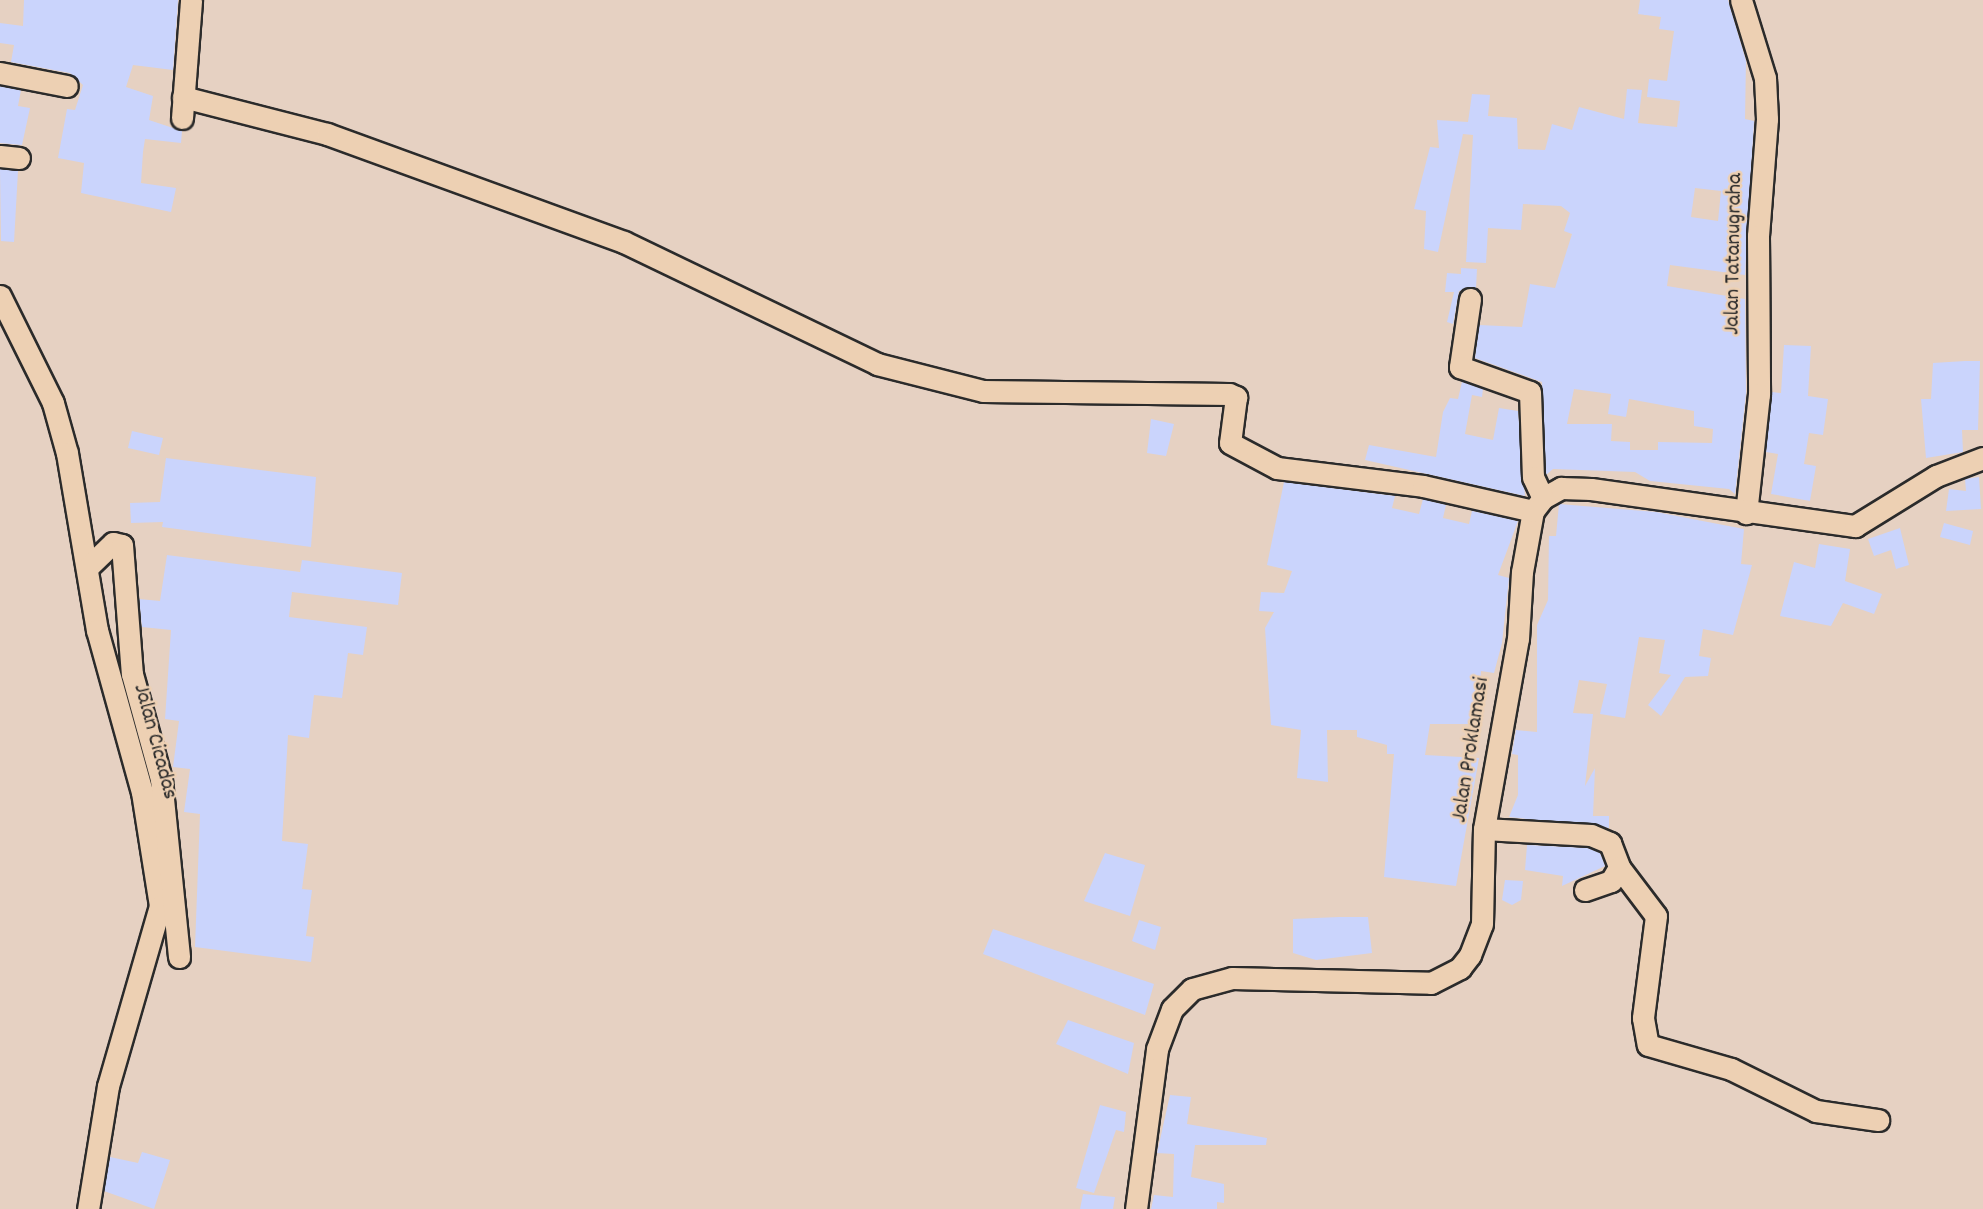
<!DOCTYPE html>
<html>
<head>
<meta charset="utf-8">
<style>
  body { margin:0 }
  #map { position:relative; width:1983px; height:1209px; overflow:hidden; background:#e6d1c2; font-family:Dekko,sans-serif }
  div>[style] { position:absolute }
  .building>* { inset:0; background:#cad4fc }
  .roads { filter:drop-shadow(2px 0 #2b2b2b) drop-shadow(-2px 0 #2b2b2b) drop-shadow(0 2px #2b2b2b) drop-shadow(0 -2px #2b2b2b) }
  .minor>* { height:21px; margin:-10.5px; padding:0 10.5px; transform-origin:10.5px; border-radius:10.5px; background:#edd0b3 }
  span { translate:-50% -50%; white-space:nowrap; text-align:center; line-height:1.15; -webkit-text-stroke:5px #edd0b3; paint-order:stroke }
  .street-label { font-size:23px; color:#2b2b2b }
</style>
</head>
<body>
<div id="map">
  <div class="building">
    <i style="clip-path:polygon(24px 0,178px 0,173px 70px,133px 65px,126px 87px,153px 96px,149px 120px,182px 131px,181px 143px,145px 139px,143px 152px,141px 183px,176px 188px,171px 212px,81px 193px,84px 163px,58px 158px,67px 109px,75px 110px,83px 85px,70px 73px,11px 62px,14px 45px,0 43px,0 23px,23px 26px)"></i>
    <i style="clip-path:polygon(evenodd,1640px 0,1728px 0,1746px 61px,1745px 119px,1754px 121px,1745px 275px,1670px 265px,1667px 286px,1745px 299px,1746px 393px,1735px 494px,1729px 489px,1650px 481px,1635px 472px,1553px 469px,1546px 475px,1542px 382px,1475px 358px,1479px 325px,1522px 327px,1530px 284px,1555px 288px,1572px 234px,1564px 231px,1570px 213px,1561px 206px,1523px 204px,1521px 230px,1488px 228px,1486px 263px,1466px 262px,1473px 135px,1463px 134px,1438px 252px,1424px 249px,1426px 211px,1414px 209px,1430px 147px,1439px 148px,1437px 120px,1468px 122px,1472px 94px,1490px 95px,1488px 116px,1517px 118px,1518px 149px,1545px 150px,1552px 124px,1572px 130px,1579px 107px,1624px 119px,1627px 89px,1642px 90px,1638px 123px,1677px 127px,1680px 101px,1647px 97px,1649px 79px,1667px 81px,1674px 31px,1659px 29px,1661px 17px,1638px 14px,1640px 0,1695px 188px,1721px 191px,1718px 221px,1691px 217px,1695px 188px,1640px 0,1574px 389px,1611px 394px,1608px 414px,1626px 417px,1629px 399px,1694px 411px,1694px 426px,1713px 429px,1712px 443px,1658px 442px,1658px 450px,1630px 450px,1630px 442px,1611px 441px,1612px 424px,1567px 424px,1574px 389px)"></i>
    <i style="clip-path:polygon(0 86px,21px 90px,18px 106px,30px 108px,22px 145px,0 143px)"></i>
    <i style="clip-path:polygon(0 169px,18px 171px,14px 242px,1px 241px)"></i>
    <i style="clip-path:polygon(1461px 268px,1477px 269px,1476px 288px,1459px 291px,1453px 324px,1447px 322px,1454px 292px,1445px 292px,1447px 273px,1461px 274px)"></i>
    <i style="clip-path:polygon(1784px 345px,1811px 346px,1808px 396px,1828px 399px,1823px 435px,1809px 433px,1804px 464px,1816px 466px,1810px 501px,1771px 494px,1778px 454px,1766px 452px,1772px 392px,1781px 393px)"></i>
    <i style="clip-path:polygon(1965px 361px,1980px 361px,1978px 430px,1962px 430px,1963px 452px,1926px 458px,1921px 399px,1931px 399px,1933px 363px)"></i>
    <i style="clip-path:polygon(1462px 382px,1483px 389px,1482px 397px,1472px 395px,1465px 434px,1493px 440px,1499px 408px,1518px 411px,1525px 496px,1365px 460px,1369px 445px,1436px 457px,1443px 412px,1450px 398px,1458px 399px)"></i>
    <i style="clip-path:polygon(1151px 419px,1174px 424px,1166px 456px,1147px 453px)"></i>
    <i style="clip-path:polygon(132px 431px,163px 438px,159px 455px,128px 448px)"></i>
    <i style="clip-path:polygon(166px 458px,316px 477px,311px 547px,162px 527px,163px 522px,131px 523px,130px 503px,160px 502px)"></i>
    <i style="clip-path:polygon(1979px 477px,1981px 509px,1946px 511px,1949px 489px,1966px 491px,1965px 479px)"></i>
    <i style="clip-path:polygon(1284px 482px,1395px 496px,1392px 508px,1419px 514px,1423px 499px,1446px 505px,1443px 518px,1469px 524px,1472px 511px,1518px 521px,1498px 575px,1509px 578px,1502px 643px,1494px 673px,1481px 671px,1477px 724px,1430px 724px,1425px 755px,1479px 758px,1456px 886px,1384px 877px,1394px 754px,1387px 754px,1387px 745px,1357px 737px,1357px 730px,1327px 730px,1328px 782px,1297px 778px,1301px 730px,1271px 725px,1265px 628px,1274px 612px,1259px 611px,1261px 592px,1284px 593px,1292px 571px,1267px 565px)"></i>
    <i style="clip-path:polygon(1559px 504px,1656px 512px,1744px 529px,1741px 564px,1752px 565px,1733px 635px,1703px 629px,1699px 656px,1711px 658px,1708px 676px,1685px 677px,1661px 716px,1648px 705px,1671px 675px,1659px 673px,1665px 640px,1639px 637px,1625px 718px,1600px 714px,1607px 684px,1579px 680px,1573px 713px,1593px 714px,1585px 786px,1595px 768px,1593px 816px,1609px 816px,1609px 828px,1509px 817px,1518px 795px,1518px 755px,1512px 754px,1516px 730px,1537px 732px,1537px 625px,1548px 600px,1549px 536px,1556px 536px)"></i>
    <i style="clip-path:polygon(1944px 523px,1973px 531px,1970px 545px,1940px 537px)"></i>
    <i style="clip-path:polygon(1900px 528px,1909px 565px,1896px 569px,1891px 550px,1874px 556px,1868px 539px)"></i>
    <i style="clip-path:polygon(1819px 544px,1850px 549px,1845px 581px,1882px 594px,1874px 614px,1843px 603px,1831px 626px,1780px 616px,1794px 562px,1815px 568px)"></i>
    <i style="clip-path:polygon(167px 555px,300px 572px,302px 560px,402px 573px,398px 605px,292px 592px,289px 617px,367px 627px,363px 655px,348px 653px,342px 698px,314px 695px,309px 738px,288px 735px,282px 841px,308px 844px,302px 889px,312px 890px,306px 936px,314px 937px,311px 962px,195px 947px,200px 814px,184px 812px,190px 769px,173px 767px,179px 721px,165px 719px,171px 630px,142px 627px,139px 599px,160px 601px)"></i>
    <i style="clip-path:polygon(1527px 845px,1588px 848px,1600px 853px,1605px 866px,1562px 886px,1563px 876px,1525px 870px)"></i>
    <i style="clip-path:polygon(1105px 853px,1145px 865px,1130px 916px,1084px 901px)"></i>
    <i style="clip-path:polygon(1505px 880px,1523px 881px,1521px 900px,1512px 905px,1502px 900px)"></i>
    <i style="clip-path:polygon(1339px 917px,1368px 917px,1372px 953px,1316px 960px,1293px 953px,1293px 919px)"></i>
    <i style="clip-path:polygon(1139px 920px,1161px 927px,1155px 950px,1132px 941px)"></i>
    <i style="clip-path:polygon(993px 929px,1154px 984px,1145px 1015px,983px 954px)"></i>
    <i style="clip-path:polygon(1068px 1020px,1134px 1043px,1128px 1074px,1056px 1044px)"></i>
    <i style="clip-path:polygon(1170px 1095px,1191px 1097px,1187px 1124px,1267px 1138px,1266px 1145px,1195px 1145px,1191px 1177px,1224px 1184px,1224px 1203px,1217px 1202px,1217px 1209px,1151px 1209px,1154px 1195px,1173px 1197px,1174px 1154px,1157px 1153px)"></i>
    <i style="clip-path:polygon(1100px 1105px,1126px 1112px,1124px 1132px,1116px 1130px,1094px 1193px,1076px 1188px)"></i>
    <i style="clip-path:polygon(142px 1152px,170px 1160px,154px 1209px,104px 1191px,110px 1157px,138px 1163px)"></i>
    <i style="clip-path:polygon(1083px 1194px,1115px 1197px,1113px 1209px,1080px 1209px)"></i>
  </div>
  <div class="roads">
    <div class="minor">
      <i style="left:1741px;top:0;width:82px;rotate:72.9deg"></i>
      <i style="left:1765px;top:78px;width:41px;rotate:87.2deg"></i>
      <i style="left:1767px;top:119px;width:117px;rotate:94.4deg"></i>
      <i style="left:1758px;top:236px;width:158px;rotate:89.6deg"></i>
      <i style="left:1759px;top:394px;width:120px;rotate:96.2deg"></i>
      <i style="left:0;top:73px;width:68px;rotate:11deg"></i>
      <i style="left:183px;top:97px;width:149px;rotate:14.4deg"></i>
      <i style="left:327px;top:134px;width:316px;rotate:20deg"></i>
      <i style="left:624px;top:242px;width:281px;rotate:25.7deg"></i>
      <i style="left:877px;top:364px;width:109px;rotate:14.3deg"></i>
      <i style="left:983px;top:391px;width:246px;rotate:0.7deg"></i>
      <i style="left:1229px;top:394px;width:8px;rotate:23deg"></i>
      <i style="left:1236px;top:397px;width:46px;rotate:97.4deg"></i>
      <i style="left:1230px;top:443px;width:53px;rotate:28deg"></i>
      <i style="left:1277px;top:468px;width:147px;rotate:7deg"></i>
      <i style="left:1423px;top:486px;width:113px;rotate:12.8deg"></i>
      <i style="left:182px;top:118px;width:118px;rotate:-85.6deg"></i>
      <i style="left:0;top:156px;width:19px;rotate:6deg"></i>
      <i style="left:0;top:296px;width:119px;rotate:63.6deg"></i>
      <i style="left:53px;top:403px;width:52px;rotate:74.4deg"></i>
      <i style="left:67px;top:453px;width:180px;rotate:80.4deg"></i>
      <i style="left:97px;top:630px;width:168px;rotate:74.5deg"></i>
      <i style="left:142px;top:792px;width:115px;rotate:81deg"></i>
      <i style="left:160px;top:906px;width:187px;rotate:106.1deg"></i>
      <i style="left:108px;top:1086px;width:125px;rotate:99.2deg"></i>
      <i style="left:1470px;top:299px;width:69px;rotate:98.4deg"></i>
      <i style="left:1460px;top:367px;width:74px;rotate:19.7deg"></i>
      <i style="left:1530px;top:392px;width:85px;rotate:88deg"></i>
      <i style="left:1533px;top:477px;width:23px;rotate:65deg"></i>
      <i style="left:87px;top:568px;width:36px;rotate:-44deg"></i>
      <i style="left:113px;top:543px;width:9px;rotate:13deg"></i>
      <i style="left:122px;top:545px;width:129px;rotate:85.6deg"></i>
      <i style="left:132px;top:674px;width:109px;rotate:74.6deg"></i>
      <i style="left:161px;top:779px;width:179px;rotate:84.2deg"></i>
      <i style="left:1484px;top:829px;width:107px;rotate:3.2deg"></i>
      <i style="left:1591px;top:835px;width:21px;rotate:23deg"></i>
      <i style="left:1610px;top:843px;width:26px;rotate:69deg"></i>
      <i style="left:1619px;top:867px;width:61px;rotate:52.9deg"></i>
      <i style="left:1656px;top:916px;width:103px;rotate:97.3deg"></i>
      <i style="left:1643px;top:1018px;width:27px;rotate:80deg"></i>
      <i style="left:1648px;top:1045px;width:86px;rotate:16.1deg"></i>
      <i style="left:1731px;top:1069px;width:95px;rotate:26.3deg"></i>
      <i style="left:1816px;top:1111px;width:63px;rotate:8.3deg"></i>
      <i style="left:1585px;top:890px;width:28px;rotate:-19deg"></i>
      <i style="left:1611px;top:881px;width:16px;rotate:-60deg"></i>
      <i style="left:1136px;top:1209px;width:161px;rotate:-82.5deg"></i>
      <i style="left:1157px;top:1049px;width:43px;rotate:-69.4deg"></i>
      <i style="left:1172px;top:1009px;width:28px;rotate:-45deg"></i>
      <i style="left:1192px;top:989px;width:41px;rotate:-15.4deg"></i>
      <i style="left:1232px;top:978px;width:199px;rotate:1.4deg"></i>
      <i style="left:1431px;top:983px;width:33px;rotate:-27deg"></i>
      <i style="left:1460px;top:968px;width:16px;rotate:-52deg"></i>
      <i style="left:1470px;top:955px;width:33px;rotate:-69deg"></i>
      <i style="left:1482px;top:924px;width:95px;rotate:-88.8deg"></i>
      <i style="left:1484px;top:829px;width:193px;rotate:-79.9deg"></i>
      <i style="left:1518px;top:639px;width:67px;rotate:-86.6deg"></i>
      <i style="left:1522px;top:572px;width:62px;rotate:-79.8deg"></i>
      <i style="left:1533px;top:511px;width:16px;rotate:-52deg"></i>
      <i style="left:1543px;top:498px;width:21px;rotate:-29deg"></i>
      <i style="left:1561px;top:488px;width:30px;rotate:2deg"></i>
      <i style="left:1591px;top:489px;width:267px;rotate:8deg"></i>
      <i style="left:1855px;top:526px;width:95px;rotate:-31.7deg"></i>
      <i style="left:1936px;top:476px;width:50px;rotate:-21deg"></i>
    </div>
  </div>
  <div class="street-label">
    <span style="left:1735px;top:254px;rotate:-89deg">Jalan Tatanugraha</span>
    <span style="left:154px;top:742px;rotate:75deg">Jalan Cicadas</span>
    <span style="left:1472px;top:750px;rotate:-81deg">Jalan Proklamasi</span>
  </div>
</div>
</body>
</html>
